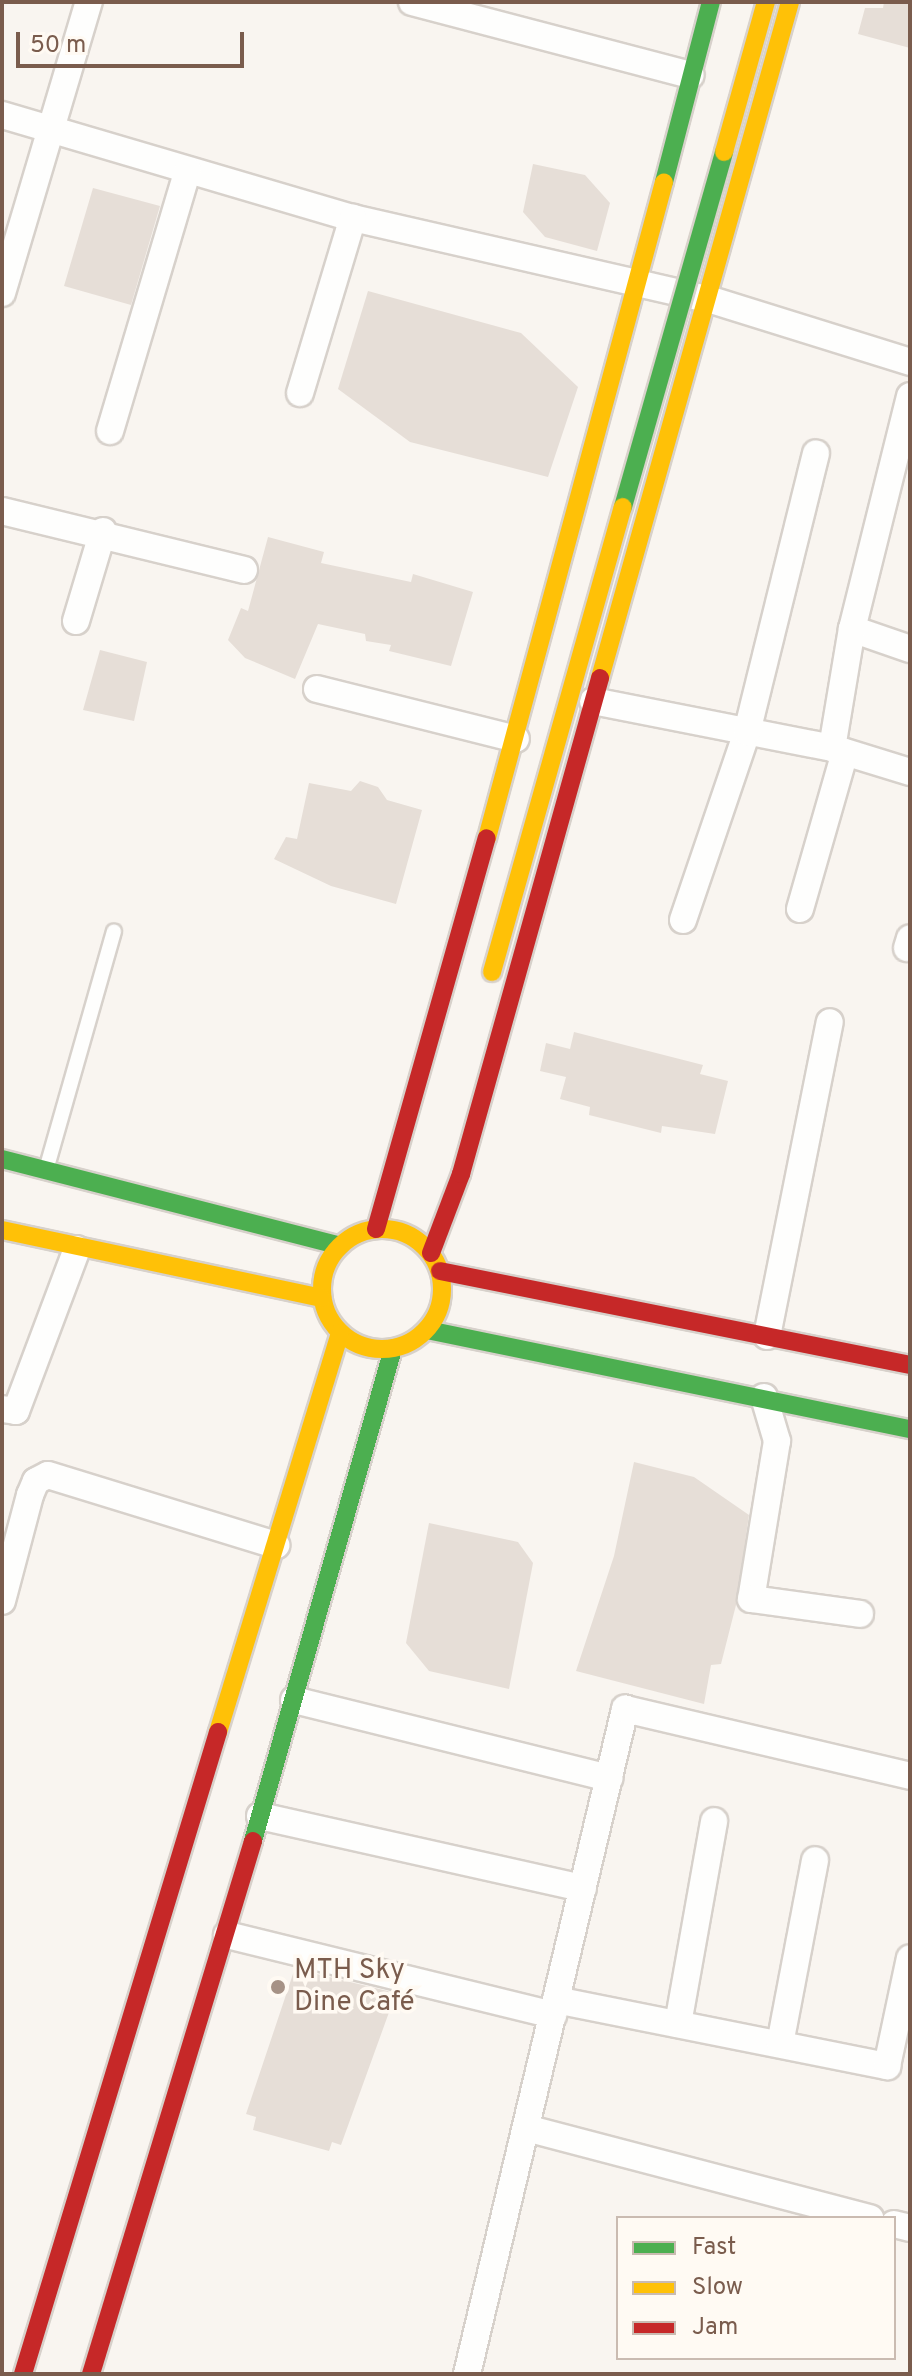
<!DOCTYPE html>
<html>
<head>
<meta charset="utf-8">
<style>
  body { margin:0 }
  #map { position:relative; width:912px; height:2376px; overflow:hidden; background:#f9f5f0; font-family:Overpass,sans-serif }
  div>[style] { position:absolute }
  .building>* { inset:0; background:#e6ded7 }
  .roads { filter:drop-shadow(2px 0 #d7d1cb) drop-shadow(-2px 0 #d7d1cb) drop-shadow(0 2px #d7d1cb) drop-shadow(0 -2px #d7d1cb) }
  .lane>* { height:14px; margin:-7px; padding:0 7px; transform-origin:7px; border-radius:7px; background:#fefefd }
  .street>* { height:26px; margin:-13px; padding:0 13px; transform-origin:13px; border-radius:13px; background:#fefefd }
  .fast>* { height:18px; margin:-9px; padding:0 9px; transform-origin:9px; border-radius:9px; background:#4caf50 }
  .slow>* { height:18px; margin:-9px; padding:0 9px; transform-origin:9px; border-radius:9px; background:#ffc107 }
  .slow>.ring { margin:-9px; padding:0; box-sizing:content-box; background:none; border:18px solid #ffc107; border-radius:50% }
  .jam>* { height:18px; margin:-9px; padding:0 9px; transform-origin:9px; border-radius:9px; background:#c62828 }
  .bridges { filter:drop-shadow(2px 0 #d9d2cb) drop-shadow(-2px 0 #d9d2cb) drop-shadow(0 2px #d9d2cb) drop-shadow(0 -2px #d9d2cb) }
  .fast-bridge>* { height:18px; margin:-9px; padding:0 9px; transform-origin:9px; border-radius:9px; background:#4caf50 }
  .slow-bridge>* { height:18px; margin:-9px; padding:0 9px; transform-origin:9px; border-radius:9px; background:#ffc107 }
  .dots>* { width:22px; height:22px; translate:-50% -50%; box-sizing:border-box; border:4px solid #fffaf3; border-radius:50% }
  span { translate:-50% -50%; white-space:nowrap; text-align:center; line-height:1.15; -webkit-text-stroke:7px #fffaf3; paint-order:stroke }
  .poi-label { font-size:28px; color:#7a5c4d }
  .left { translate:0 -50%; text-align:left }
  .frame { position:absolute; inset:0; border:4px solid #7a5c4d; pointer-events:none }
  .legend { position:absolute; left:616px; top:2216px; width:280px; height:144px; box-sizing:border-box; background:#fffaf3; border:2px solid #cabbb1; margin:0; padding:10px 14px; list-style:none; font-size:24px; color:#7a5c4d }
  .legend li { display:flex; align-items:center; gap:16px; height:40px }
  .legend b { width:40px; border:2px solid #cabbb1 }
  .scale { position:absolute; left:16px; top:32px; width:228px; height:36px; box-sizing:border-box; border:4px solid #7a5c4d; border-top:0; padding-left:10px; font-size:24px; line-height:28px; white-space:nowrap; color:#7a5c4d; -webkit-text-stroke:6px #fffaf3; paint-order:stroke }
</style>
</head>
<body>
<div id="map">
  <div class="building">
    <i style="clip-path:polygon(884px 2px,910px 2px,910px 48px,858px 34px,865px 8px,883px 8px)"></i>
    <i style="clip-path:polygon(533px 164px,585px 175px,610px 203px,597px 251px,545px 237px,523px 212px)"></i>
    <i style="clip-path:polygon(93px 188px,160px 206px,131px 305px,64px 286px)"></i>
    <i style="clip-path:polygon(368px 291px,521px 333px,578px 387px,548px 477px,410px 442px,338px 389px)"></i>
    <i style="clip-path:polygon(268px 537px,324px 552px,321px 563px,411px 582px,413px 574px,473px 592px,451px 666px,389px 651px,391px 645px,366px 641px,365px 634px,318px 624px,295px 679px,245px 658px,228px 640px,241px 608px,248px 611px)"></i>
    <i style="clip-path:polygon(100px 650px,147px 662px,134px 721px,83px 710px)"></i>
    <i style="clip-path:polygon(360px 781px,378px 787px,387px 800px,422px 810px,396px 904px,331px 886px,274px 859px,286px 837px,297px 839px,309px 783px,351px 791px)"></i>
    <i style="clip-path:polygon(574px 1032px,703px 1065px,700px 1074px,728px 1081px,715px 1134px,662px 1126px,661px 1133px,589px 1115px,590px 1107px,560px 1099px,566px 1077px,540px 1071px,546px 1043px,570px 1049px)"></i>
    <i style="clip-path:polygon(634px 1462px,694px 1477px,749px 1515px,736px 1605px,721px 1664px,711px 1665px,704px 1704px,576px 1671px,614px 1556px)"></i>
    <i style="clip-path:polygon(429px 1523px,518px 1542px,533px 1563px,509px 1689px,429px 1671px,406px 1643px)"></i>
    <i style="clip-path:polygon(300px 1970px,396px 1993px,341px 2145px,332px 2142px,329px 2151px,253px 2130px,256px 2117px,246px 2114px,294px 1971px)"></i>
  </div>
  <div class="roads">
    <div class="lane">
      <i style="left:46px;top:1170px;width:248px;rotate:-74.1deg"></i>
    </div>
    <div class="street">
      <i style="left:412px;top:2px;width:288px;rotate:14.7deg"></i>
      <i style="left:2px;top:115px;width:366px;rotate:16.4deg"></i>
      <i style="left:353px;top:218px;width:364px;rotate:12.9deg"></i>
      <i style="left:708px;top:299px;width:212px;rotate:17.3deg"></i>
      <i style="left:2px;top:293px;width:304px;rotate:-73.4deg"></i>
      <i style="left:300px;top:393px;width:183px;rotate:-73.2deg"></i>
      <i style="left:110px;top:431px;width:272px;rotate:-73.4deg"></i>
      <i style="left:2px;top:511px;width:249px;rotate:13.7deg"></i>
      <i style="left:76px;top:621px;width:94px;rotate:-73.3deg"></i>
      <i style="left:852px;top:629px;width:61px;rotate:19deg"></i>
      <i style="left:317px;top:689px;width:205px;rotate:14.1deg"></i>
      <i style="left:593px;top:701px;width:244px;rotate:11.1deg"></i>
      <i style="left:832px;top:748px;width:82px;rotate:17.1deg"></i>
      <i style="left:832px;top:748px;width:121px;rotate:-80.5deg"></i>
      <i style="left:852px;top:629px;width:240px;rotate:-76deg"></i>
      <i style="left:800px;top:909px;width:163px;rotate:-74deg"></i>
      <i style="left:683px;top:920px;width:199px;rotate:-71.2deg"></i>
      <i style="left:747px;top:732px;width:287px;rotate:-76.1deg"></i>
      <i style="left:907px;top:948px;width:10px;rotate:-73deg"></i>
      <i style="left:767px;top:1336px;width:320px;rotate:-78.7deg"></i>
      <i style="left:764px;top:1397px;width:46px;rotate:73.5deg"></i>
      <i style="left:777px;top:1441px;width:160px;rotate:99.3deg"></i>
      <i style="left:751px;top:1599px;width:110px;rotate:7.8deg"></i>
      <i style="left:2px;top:1409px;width:14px;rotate:8deg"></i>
      <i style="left:16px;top:1411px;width:173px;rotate:-69.4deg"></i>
      <i style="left:2px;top:1601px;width:110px;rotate:-75.2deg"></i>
      <i style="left:30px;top:1495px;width:15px;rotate:-67deg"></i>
      <i style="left:36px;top:1481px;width:13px;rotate:-27deg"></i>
      <i style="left:48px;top:1475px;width:239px;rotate:17.1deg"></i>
      <i style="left:294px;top:1700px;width:325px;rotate:13.9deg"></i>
      <i style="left:260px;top:1816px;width:331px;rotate:12.6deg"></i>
      <i style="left:227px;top:1935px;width:336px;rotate:13.8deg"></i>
      <i style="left:556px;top:2000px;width:338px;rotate:11.3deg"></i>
      <i style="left:887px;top:2066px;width:110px;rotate:-78deg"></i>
      <i style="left:678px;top:2024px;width:206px;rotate:-79.9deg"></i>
      <i style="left:780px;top:2044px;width:187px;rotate:-79.2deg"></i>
      <i style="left:526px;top:2128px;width:356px;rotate:14.7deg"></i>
      <i style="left:894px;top:2224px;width:16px;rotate:14deg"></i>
      <i style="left:467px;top:2374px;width:684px;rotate:-76.63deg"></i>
      <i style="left:625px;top:1709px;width:293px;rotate:13.2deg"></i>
    </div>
    <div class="fast">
      <i style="left:664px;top:182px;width:186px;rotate:-75.4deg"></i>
      <i style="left:2px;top:1159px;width:349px;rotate:14.4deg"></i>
      <i style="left:427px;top:1330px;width:493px;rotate:11.6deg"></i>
      <i style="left:253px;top:1841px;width:512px;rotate:-74.12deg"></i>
    </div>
    <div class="slow">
      <i style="left:600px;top:678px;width:702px;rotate:-74.3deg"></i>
      <i style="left:487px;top:838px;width:679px;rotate:-74.9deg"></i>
      <i class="ring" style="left:322px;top:1229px;width:102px;height:102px"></i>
      <i style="left:2px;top:1230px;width:327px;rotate:12deg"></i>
      <i style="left:218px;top:1732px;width:417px;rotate:-73deg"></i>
    </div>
    <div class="jam">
      <i style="left:376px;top:1229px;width:406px;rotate:-74.2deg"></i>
      <i style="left:431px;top:1253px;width:85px;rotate:-69.2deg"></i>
      <i style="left:461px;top:1174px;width:515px;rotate:-74.34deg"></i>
      <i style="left:440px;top:1271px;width:479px;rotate:11.3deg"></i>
      <i style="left:23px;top:2374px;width:671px;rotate:-73.1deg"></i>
      <i style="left:91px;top:2374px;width:557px;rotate:-73.09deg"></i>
    </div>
  </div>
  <div class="bridges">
    <div class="fast-bridge">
      <i style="left:623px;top:507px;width:369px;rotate:-74.1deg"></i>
    </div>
    <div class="slow-bridge">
      <i style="left:724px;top:152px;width:156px;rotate:-74.4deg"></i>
      <i style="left:492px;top:972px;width:483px;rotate:-74.3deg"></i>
    </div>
  </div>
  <div class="dots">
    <i style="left:278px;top:1987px;background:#a69286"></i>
  </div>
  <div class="poi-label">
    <span class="left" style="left:294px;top:1987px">MTH Sky<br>Dine Café</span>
  </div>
  <div class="frame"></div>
  <ul class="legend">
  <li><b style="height:10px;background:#4caf50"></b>Fast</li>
  <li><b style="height:10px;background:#ffc107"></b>Slow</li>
  <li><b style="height:10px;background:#c62828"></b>Jam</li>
  </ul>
  <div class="scale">50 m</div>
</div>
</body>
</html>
